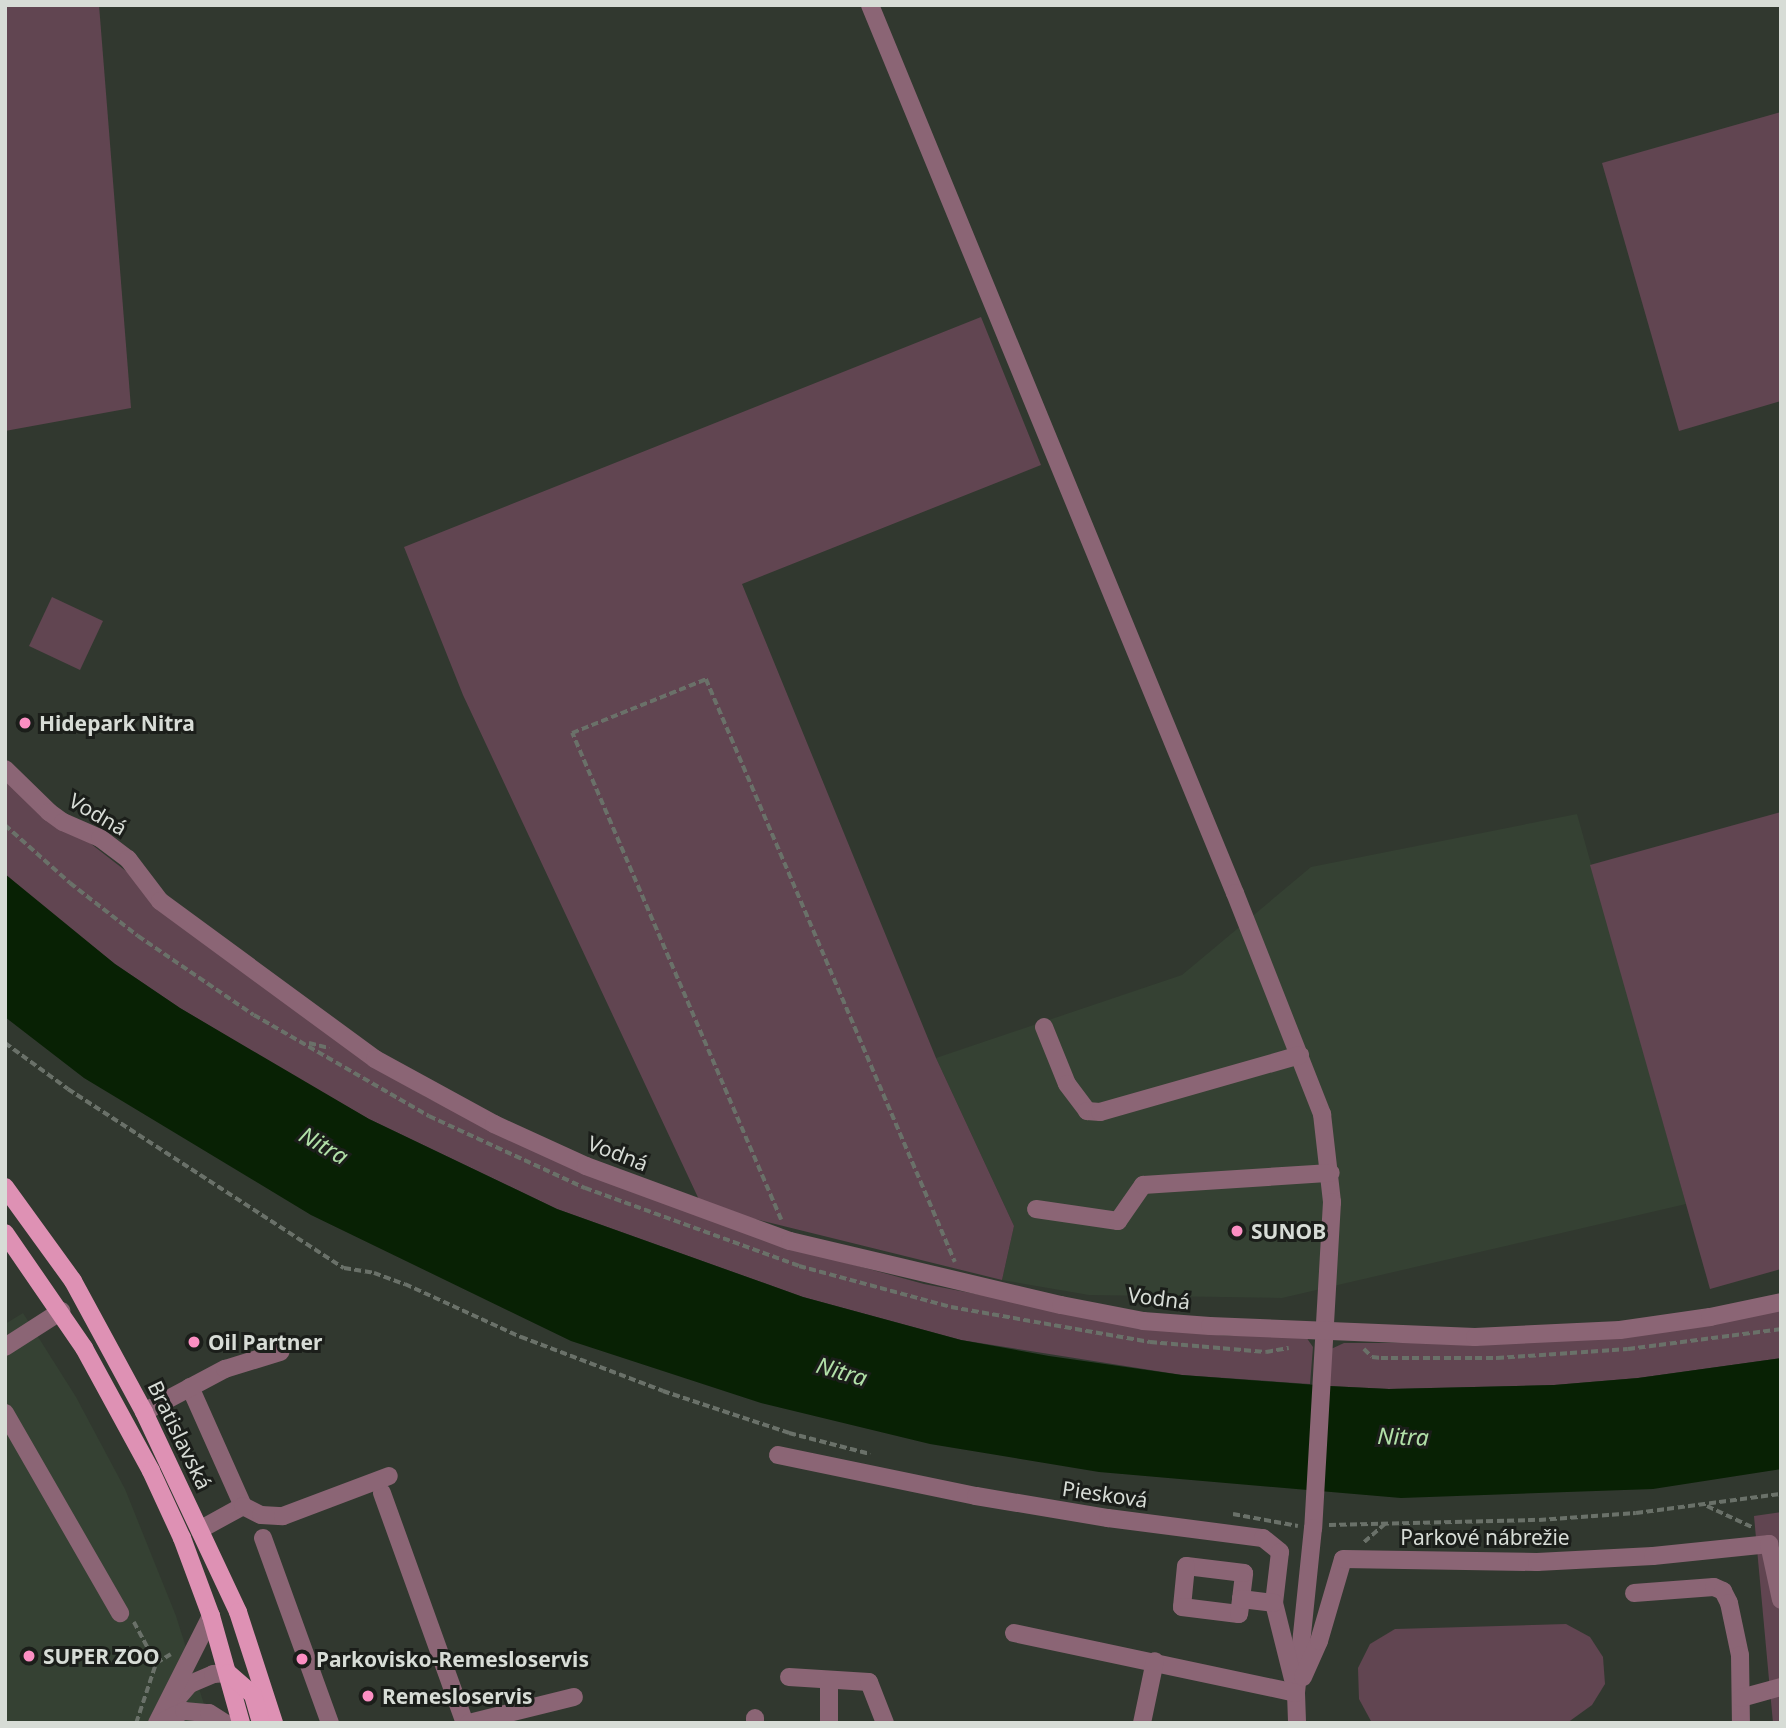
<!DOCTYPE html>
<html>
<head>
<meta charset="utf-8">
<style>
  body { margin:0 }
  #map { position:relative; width:1786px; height:1728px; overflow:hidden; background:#31382f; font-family:"Noto Sans",sans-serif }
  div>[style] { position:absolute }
  .built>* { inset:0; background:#354133 }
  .green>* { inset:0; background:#614551 }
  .water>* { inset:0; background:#082104 }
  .path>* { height:3.5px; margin-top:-1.75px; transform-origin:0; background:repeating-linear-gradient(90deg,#6a7169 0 7px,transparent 0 10.5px) }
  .minor>* { height:18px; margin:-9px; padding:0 9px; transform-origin:9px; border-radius:9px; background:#8b6575 }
  .major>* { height:18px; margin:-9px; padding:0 9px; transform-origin:9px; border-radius:9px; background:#de91b4 }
  .dots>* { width:19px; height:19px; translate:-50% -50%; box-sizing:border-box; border:4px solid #1b1e1a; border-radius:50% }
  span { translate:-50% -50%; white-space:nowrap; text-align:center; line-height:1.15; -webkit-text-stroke:6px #1b1e1a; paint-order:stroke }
  .poi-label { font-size:21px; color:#d7dcd6; font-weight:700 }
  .left { translate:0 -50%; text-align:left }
  .street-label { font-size:21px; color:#d7dcd6 }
  .water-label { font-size:23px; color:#b1e0a8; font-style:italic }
  .frame { position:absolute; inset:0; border:7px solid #d7dcd6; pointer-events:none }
</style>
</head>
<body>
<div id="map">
  <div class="built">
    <i style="clip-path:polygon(1577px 814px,1686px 1204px,1282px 1298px,1089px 1295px,1002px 1280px,1014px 1226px,936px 1058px,1182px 975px,1311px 867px)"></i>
    <i style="clip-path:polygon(23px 1313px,76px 1397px,125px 1489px,176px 1616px,210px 1723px,5px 1723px,5px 1324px)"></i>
  </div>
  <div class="green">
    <i style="clip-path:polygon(5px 5px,99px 5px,131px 408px,5px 431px)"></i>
    <i style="clip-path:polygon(1781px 112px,1781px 401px,1679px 431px,1602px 163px)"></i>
    <i style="clip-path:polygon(981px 317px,1041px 465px,742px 584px,936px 1058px,1014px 1226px,1002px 1280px,702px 1206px,463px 695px,404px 547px)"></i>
    <i style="clip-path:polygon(52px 597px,103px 621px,80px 670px,29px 646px)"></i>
    <i style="clip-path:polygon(5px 777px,383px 1071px,426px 1097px,521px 1144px,785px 1246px,924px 1284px,1170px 1331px,1230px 1336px,1297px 1334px,1306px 1337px,1313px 1347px,1310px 1384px,1182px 1375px,961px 1340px,803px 1297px,557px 1209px,369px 1119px,279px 1068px,180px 1008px,115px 964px,44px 908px,5px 874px)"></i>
    <i style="clip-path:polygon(1781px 812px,1781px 1269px,1710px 1289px,1590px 865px)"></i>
    <i style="clip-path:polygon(1781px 1309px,1781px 1358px,1638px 1378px,1554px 1385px,1389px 1389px,1329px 1386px,1331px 1349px,1344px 1343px,1424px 1343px)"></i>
    <i style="clip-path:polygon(1781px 1512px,1781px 1723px,1773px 1723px,1754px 1516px)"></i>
    <i style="clip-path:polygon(1566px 1624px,1590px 1637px,1603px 1657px,1605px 1684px,1592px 1705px,1567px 1723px,1372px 1723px,1359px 1699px,1358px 1668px,1370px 1644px,1395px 1629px)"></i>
  </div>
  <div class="water">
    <i style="clip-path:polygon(5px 874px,115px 964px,180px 1008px,369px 1119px,557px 1209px,803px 1297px,961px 1340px,1049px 1356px,1182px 1375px,1329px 1386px,1389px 1389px,1554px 1385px,1638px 1378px,1781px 1358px,1781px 1469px,1653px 1489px,1401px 1498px,1099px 1472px,930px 1444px,761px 1403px,571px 1341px,311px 1215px,84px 1078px,5px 1017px)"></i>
  </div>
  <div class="path">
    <i style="left:5px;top:825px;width:87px;rotate:41.7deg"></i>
    <i style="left:70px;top:883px;width:86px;rotate:37.9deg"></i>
    <i style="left:138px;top:936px;width:140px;rotate:34.3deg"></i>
    <i style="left:254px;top:1015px;width:202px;rotate:30deg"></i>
    <i style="left:429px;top:1116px;width:172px;rotate:24.8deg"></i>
    <i style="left:585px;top:1188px;width:228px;rotate:20deg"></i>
    <i style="left:799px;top:1266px;width:157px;rotate:15.1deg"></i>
    <i style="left:951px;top:1307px;width:202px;rotate:10deg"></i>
    <i style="left:1150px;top:1342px;width:116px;rotate:4.9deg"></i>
    <i style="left:1266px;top:1352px;width:23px;rotate:-10deg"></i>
    <i style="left:5px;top:1043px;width:78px;rotate:36.1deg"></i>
    <i style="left:68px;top:1089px;width:329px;rotate:33deg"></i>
    <i style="left:344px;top:1268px;width:30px;rotate:9deg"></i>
    <i style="left:374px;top:1273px;width:33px;rotate:20deg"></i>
    <i style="left:405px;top:1284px;width:128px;rotate:24.6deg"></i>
    <i style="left:521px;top:1337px;width:152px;rotate:20.8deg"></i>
    <i style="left:663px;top:1391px;width:133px;rotate:18.4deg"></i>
    <i style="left:789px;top:1433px;width:84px;rotate:14.5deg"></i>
    <i style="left:309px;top:1043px;width:21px;rotate:14deg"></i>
    <i style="left:781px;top:1220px;width:530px;rotate:-113.23deg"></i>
    <i style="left:572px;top:733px;width:144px;rotate:-21.9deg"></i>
    <i style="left:706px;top:679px;width:634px;rotate:66.87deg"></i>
    <i style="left:1364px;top:1349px;width:11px;rotate:45deg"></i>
    <i style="left:1372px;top:1357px;width:9px;rotate:6deg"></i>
    <i style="left:1381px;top:1358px;width:116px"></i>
    <i style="left:1497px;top:1358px;width:131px;rotate:-3.9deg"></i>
    <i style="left:1628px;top:1349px;width:154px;rotate:-7.4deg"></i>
    <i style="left:1707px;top:1506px;width:52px;rotate:25.1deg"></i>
    <i style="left:1233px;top:1514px;width:66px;rotate:10.5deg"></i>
    <i style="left:1329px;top:1525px;width:210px;rotate:-1.4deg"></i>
    <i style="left:1539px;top:1520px;width:97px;rotate:-4.1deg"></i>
    <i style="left:1636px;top:1513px;width:146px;rotate:-7.5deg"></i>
    <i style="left:1364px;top:1542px;width:28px;rotate:-41deg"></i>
    <i style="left:134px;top:1622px;width:47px;rotate:61.8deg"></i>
    <i style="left:136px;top:1723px;width:63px;rotate:-71.6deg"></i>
    <i style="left:156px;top:1663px;width:17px;rotate:-31deg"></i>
  </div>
  <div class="minor">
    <i style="left:870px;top:5px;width:960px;rotate:67.66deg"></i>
    <i style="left:1235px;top:893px;width:238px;rotate:68.5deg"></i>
    <i style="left:1322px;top:1114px;width:89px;rotate:83.5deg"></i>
    <i style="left:1332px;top:1202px;width:327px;rotate:93.3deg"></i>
    <i style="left:1313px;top:1528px;width:166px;rotate:95.9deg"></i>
    <i style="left:1296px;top:1693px;width:30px;rotate:88deg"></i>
    <i style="left:5px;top:769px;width:62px;rotate:44.3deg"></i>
    <i style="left:49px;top:812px;width:17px;rotate:36deg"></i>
    <i style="left:63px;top:822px;width:40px;rotate:23.4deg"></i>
    <i style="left:100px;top:838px;width:35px;rotate:37deg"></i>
    <i style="left:128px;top:859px;width:53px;rotate:52.7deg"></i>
    <i style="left:160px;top:901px;width:267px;rotate:36.3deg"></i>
    <i style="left:375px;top:1059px;width:136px;rotate:28.6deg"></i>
    <i style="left:494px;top:1124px;width:101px;rotate:24.5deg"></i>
    <i style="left:586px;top:1166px;width:217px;rotate:20.2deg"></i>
    <i style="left:790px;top:1241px;width:278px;rotate:13.3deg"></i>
    <i style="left:1061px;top:1305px;width:84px;rotate:11deg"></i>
    <i style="left:1143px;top:1321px;width:67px;rotate:4.3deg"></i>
    <i style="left:1210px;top:1326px;width:265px;rotate:2.4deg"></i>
    <i style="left:1475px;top:1337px;width:145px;rotate:-2.8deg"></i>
    <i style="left:1620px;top:1330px;width:91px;rotate:-8.2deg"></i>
    <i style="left:1710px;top:1317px;width:73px;rotate:-11.9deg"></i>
    <i style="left:1044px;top:1027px;width:61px;rotate:68deg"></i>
    <i style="left:1067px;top:1084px;width:34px;rotate:53deg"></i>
    <i style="left:1087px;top:1111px;width:13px;rotate:4deg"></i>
    <i style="left:1100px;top:1112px;width:208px;rotate:-15.9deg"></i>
    <i style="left:1036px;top:1209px;width:83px;rotate:8.3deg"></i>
    <i style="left:1118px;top:1221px;width:44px;rotate:-55.2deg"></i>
    <i style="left:1143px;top:1185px;width:188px;rotate:-3.7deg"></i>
    <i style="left:5px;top:1347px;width:67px;rotate:-32.7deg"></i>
    <i style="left:190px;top:1387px;width:130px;rotate:66deg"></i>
    <i style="left:243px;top:1506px;width:48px;rotate:151.3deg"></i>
    <i style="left:144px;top:1412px;width:92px;rotate:-28deg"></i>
    <i style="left:225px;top:1369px;width:58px;rotate:-17.2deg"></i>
    <i style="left:5px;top:1413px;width:231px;rotate:60.1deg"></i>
    <i style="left:778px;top:1455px;width:202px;rotate:11.7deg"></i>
    <i style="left:976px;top:1496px;width:134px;rotate:9.5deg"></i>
    <i style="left:1108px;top:1518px;width:156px;rotate:7.4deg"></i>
    <i style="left:1263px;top:1538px;width:22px;rotate:39deg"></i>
    <i style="left:1280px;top:1552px;width:51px;rotate:96.7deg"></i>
    <i style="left:1274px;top:1603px;width:78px;rotate:76deg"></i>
    <i style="left:382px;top:1493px;width:245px;rotate:70.2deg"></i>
    <i style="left:243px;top:1506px;width:20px;rotate:27deg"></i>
    <i style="left:261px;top:1515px;width:22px;rotate:3deg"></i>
    <i style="left:283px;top:1516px;width:113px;rotate:-20.7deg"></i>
    <i style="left:263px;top:1538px;width:197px;rotate:70.1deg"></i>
    <i style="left:1634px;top:1593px;width:80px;rotate:-4.3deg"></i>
    <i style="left:1714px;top:1587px;width:10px;rotate:24deg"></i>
    <i style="left:1723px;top:1591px;width:13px;rotate:63deg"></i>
    <i style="left:1729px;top:1603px;width:53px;rotate:78.1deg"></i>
    <i style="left:1740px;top:1655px;width:68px;rotate:89.2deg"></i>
    <i style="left:1241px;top:1599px;width:26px;rotate:-83deg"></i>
    <i style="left:1244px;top:1573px;width:58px;rotate:-173.1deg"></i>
    <i style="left:1186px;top:1566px;width:41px;rotate:95.6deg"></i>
    <i style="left:1182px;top:1607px;width:57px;rotate:7deg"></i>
    <i style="left:1239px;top:1614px;width:15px;rotate:-82deg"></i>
    <i style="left:1241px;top:1599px;width:33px;rotate:7deg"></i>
    <i style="left:1014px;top:1633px;width:288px;rotate:12deg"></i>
    <i style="left:789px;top:1677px;width:80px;rotate:3.6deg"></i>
    <i style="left:869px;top:1682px;width:44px;rotate:68.7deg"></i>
    <i style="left:1303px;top:1677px;width:39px;rotate:-66deg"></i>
    <i style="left:1319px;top:1641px;width:85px;rotate:-73.7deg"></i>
    <i style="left:1343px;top:1559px;width:194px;rotate:0.9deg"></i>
    <i style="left:1537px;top:1562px;width:116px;rotate:-3deg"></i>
    <i style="left:1653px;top:1556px;width:117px;rotate:-5.9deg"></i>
    <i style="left:1769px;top:1544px;width:57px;rotate:77.9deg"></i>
    <i style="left:829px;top:1680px;width:43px;rotate:90deg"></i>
    <i style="left:1741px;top:1698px;width:41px;rotate:-15.4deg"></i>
    <i style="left:175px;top:1701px;width:23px;rotate:-49deg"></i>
    <i style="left:190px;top:1684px;width:25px;rotate:-23deg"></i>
    <i style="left:213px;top:1674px;width:15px;rotate:-4deg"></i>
    <i style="left:755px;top:1718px;width:5px;rotate:90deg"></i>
    <i style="left:157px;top:1723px;width:120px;rotate:-63.2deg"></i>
    <i style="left:160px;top:1723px;width:27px;rotate:-27deg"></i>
    <i style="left:184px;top:1711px;width:25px;rotate:5deg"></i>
    <i style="left:209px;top:1713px;width:19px;rotate:32deg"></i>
    <i style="left:469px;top:1723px;width:108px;rotate:-13.9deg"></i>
    <i style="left:1142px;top:1723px;width:63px;rotate:-78.2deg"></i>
  </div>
  <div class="major">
    <i style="left:5px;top:1187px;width:116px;rotate:54.1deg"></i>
    <i style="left:73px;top:1281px;width:149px;rotate:61.5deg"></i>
    <i style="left:144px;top:1412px;width:221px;rotate:64.8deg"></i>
    <i style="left:238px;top:1612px;width:117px;rotate:72deg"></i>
    <i style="left:5px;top:1233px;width:140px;rotate:55.5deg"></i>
    <i style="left:84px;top:1348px;width:140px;rotate:61.4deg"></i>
    <i style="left:151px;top:1471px;width:74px;rotate:65.2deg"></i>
    <i style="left:182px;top:1538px;width:83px;rotate:69.6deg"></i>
    <i style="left:211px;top:1616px;width:111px;rotate:74.3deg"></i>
    <i style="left:228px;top:1673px;width:33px;rotate:41deg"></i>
    <i style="left:253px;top:1695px;width:29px;rotate:74deg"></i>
  </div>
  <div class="dots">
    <i style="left:25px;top:723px;background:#fc8fc3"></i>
    <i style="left:1237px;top:1231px;background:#fc8fc3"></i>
    <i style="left:194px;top:1342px;background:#fc8fc3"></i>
    <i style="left:29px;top:1656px;background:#fc8fc3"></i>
    <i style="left:302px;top:1659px;background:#fc8fc3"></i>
    <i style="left:368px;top:1696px;background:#fc8fc3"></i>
  </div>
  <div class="poi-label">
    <span class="left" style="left:39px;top:723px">Hidepark Nitra</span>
    <span class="left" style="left:1251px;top:1231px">SUNOB</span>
    <span class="left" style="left:208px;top:1342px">Oil Partner</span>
    <span class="left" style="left:43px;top:1656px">SUPER ZOO</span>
    <span class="left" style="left:316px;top:1659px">Parkovisko-Remesloservis</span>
    <span class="left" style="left:382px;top:1696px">Remesloservis</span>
  </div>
  <div class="street-label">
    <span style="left:98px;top:814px;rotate:30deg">Vodná</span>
    <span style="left:618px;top:1153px;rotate:21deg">Vodná</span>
    <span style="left:1159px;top:1298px;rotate:7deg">Vodná</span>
    <span style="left:180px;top:1435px;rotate:64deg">Bratislavská</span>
    <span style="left:1105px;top:1494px;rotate:8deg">Piesková</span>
    <span style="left:1485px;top:1537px">Parkové nábrežie</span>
  </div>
  <div class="water-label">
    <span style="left:324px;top:1145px;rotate:30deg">Nitra</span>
    <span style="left:842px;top:1371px;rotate:16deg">Nitra</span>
    <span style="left:1403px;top:1436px;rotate:2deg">Nitra</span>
  </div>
  <div class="frame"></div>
</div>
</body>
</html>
